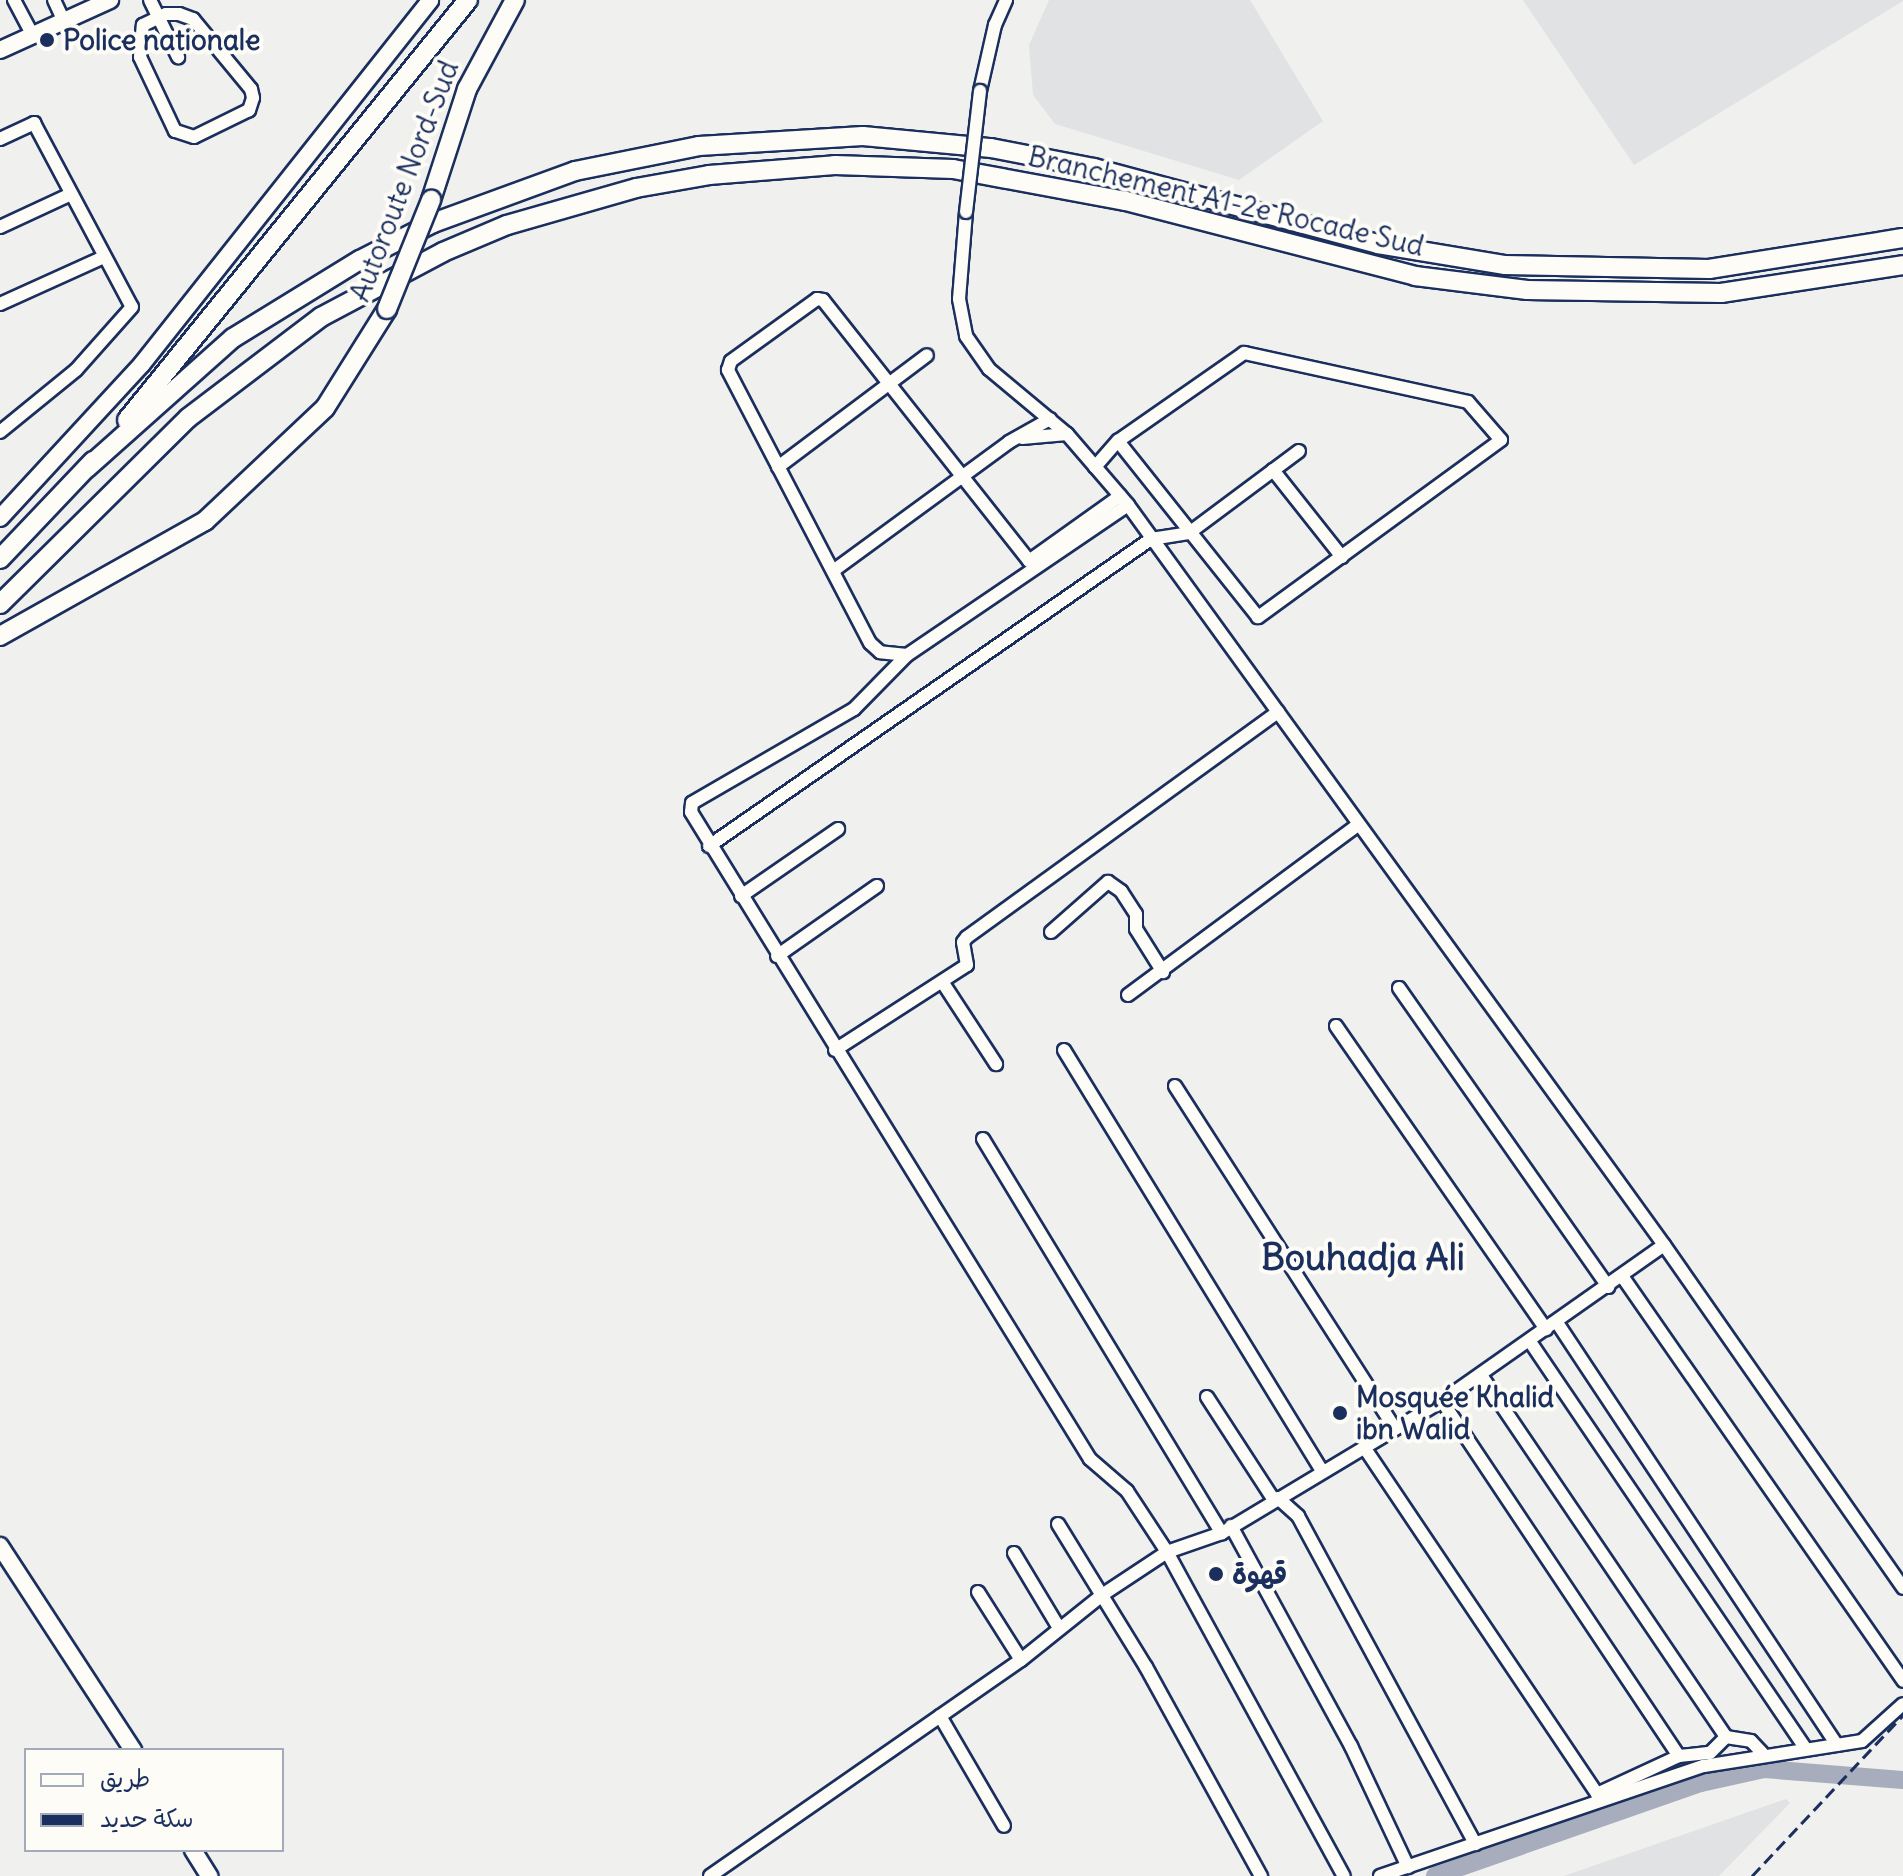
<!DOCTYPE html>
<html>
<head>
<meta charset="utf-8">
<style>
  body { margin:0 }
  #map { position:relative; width:1903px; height:1876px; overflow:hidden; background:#f0f0ee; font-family:Delius,"Playpen Sans Arabic",sans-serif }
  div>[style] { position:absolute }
  .built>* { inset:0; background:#e0e2e3 }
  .river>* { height:18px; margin:-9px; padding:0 9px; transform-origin:9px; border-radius:9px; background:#a7adbd }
  .roads { filter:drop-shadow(2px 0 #1b2f5e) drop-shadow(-2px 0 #1b2f5e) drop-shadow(0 2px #1b2f5e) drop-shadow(0 -2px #1b2f5e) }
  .minor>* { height:12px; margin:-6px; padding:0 6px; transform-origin:6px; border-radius:6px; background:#fdfcf7 }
  .major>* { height:16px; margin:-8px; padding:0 8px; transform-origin:8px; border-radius:8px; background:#fdfcf7 }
  .highway>* { height:18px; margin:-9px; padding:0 9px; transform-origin:9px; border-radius:9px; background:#fdfcf7 }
  .rail>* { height:3px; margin-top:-1.5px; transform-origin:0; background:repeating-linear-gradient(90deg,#1b2f5e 0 12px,transparent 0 18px) }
  .bridges { filter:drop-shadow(2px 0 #1b2f5e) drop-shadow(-2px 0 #1b2f5e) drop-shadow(0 2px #1b2f5e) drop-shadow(0 -2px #1b2f5e) }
  .minor-bridge>* { height:12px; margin:-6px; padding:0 6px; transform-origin:6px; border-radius:6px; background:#fdfcf7 }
  .highway-bridge>* { height:18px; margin:-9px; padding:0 9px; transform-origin:9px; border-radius:9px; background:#fdfcf7 }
  .dots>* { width:22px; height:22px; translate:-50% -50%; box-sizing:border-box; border:4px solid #fdfcf7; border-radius:50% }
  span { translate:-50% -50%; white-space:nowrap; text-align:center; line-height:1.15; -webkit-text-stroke:8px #fdfcf7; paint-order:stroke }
  .poi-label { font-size:28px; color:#1b2f5e; font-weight:700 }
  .left { translate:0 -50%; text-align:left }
  .street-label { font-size:28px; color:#1b2f5e }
  .district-label { font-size:36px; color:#1b2f5e; font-weight:700 }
  .legend { position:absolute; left:24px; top:1748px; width:260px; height:104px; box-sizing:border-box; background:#fdfcf7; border:2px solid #a3aaba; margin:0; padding:10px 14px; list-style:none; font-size:24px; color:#1b2f5e }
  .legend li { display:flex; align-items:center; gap:16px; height:40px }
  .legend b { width:40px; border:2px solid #a3aaba }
</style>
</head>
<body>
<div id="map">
  <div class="built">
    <i style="clip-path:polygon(1049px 0,1250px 0,1323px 121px,1239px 180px,1055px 124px,1033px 95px,1029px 45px)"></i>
    <i style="clip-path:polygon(1523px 0,1903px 0,1903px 1px,1634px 165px)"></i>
    <i style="clip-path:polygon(1786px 1799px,1790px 1803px,1719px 1876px,1564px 1876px)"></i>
  </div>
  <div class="river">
    <i style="left:1435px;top:1876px;width:282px;rotate:-19.3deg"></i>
    <i style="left:1701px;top:1783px;width:65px;rotate:-12.5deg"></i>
    <i style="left:1764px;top:1769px;width:139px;rotate:4.5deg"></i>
  </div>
  <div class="roads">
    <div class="minor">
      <i style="left:14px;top:0;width:40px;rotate:62deg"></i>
      <i style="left:54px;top:0;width:23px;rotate:65deg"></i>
      <i style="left:150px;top:0;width:64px;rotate:63.8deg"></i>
      <i style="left:179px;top:14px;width:15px;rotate:20deg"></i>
      <i style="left:193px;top:19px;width:91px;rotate:50.4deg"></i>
      <i style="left:251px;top:89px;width:9px;rotate:77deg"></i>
      <i style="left:253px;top:98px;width:13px;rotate:108deg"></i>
      <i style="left:249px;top:110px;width:61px;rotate:153.9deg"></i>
      <i style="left:194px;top:137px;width:20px;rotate:-162deg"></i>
      <i style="left:175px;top:131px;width:82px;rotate:-115.3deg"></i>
      <i style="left:140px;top:57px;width:32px;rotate:-85deg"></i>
      <i style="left:143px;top:25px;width:25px;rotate:-26deg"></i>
      <i style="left:166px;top:14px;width:13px"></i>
      <i style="left:980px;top:91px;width:68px;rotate:-77.2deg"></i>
      <i style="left:995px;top:25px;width:27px;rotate:-66deg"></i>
      <i style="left:0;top:139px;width:38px;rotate:-25deg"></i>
      <i style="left:34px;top:123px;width:208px;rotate:62deg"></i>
      <i style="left:132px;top:307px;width:84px;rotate:131.6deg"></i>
      <i style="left:76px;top:370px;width:98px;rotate:140.8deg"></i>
      <i style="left:966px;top:212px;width:87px;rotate:94.6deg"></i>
      <i style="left:959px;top:299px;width:38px;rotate:79deg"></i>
      <i style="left:966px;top:336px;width:40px;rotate:55.1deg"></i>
      <i style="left:989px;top:369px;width:102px;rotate:39.8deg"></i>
      <i style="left:1067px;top:434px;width:94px;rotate:49.3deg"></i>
      <i style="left:1128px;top:505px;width:914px;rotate:54.08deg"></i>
      <i style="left:1664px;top:1245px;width:418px;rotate:55.1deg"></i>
      <i style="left:0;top:227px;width:76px;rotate:-24.9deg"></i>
      <i style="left:0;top:304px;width:114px;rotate:-24.3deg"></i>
      <i style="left:1022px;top:438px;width:45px;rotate:-5.1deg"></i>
      <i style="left:778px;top:467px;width:186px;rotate:-36.9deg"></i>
      <i style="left:1095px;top:467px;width:35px;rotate:-49deg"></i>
      <i style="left:1118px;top:441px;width:154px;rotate:-34.9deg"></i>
      <i style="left:1244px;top:353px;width:229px;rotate:12.3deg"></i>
      <i style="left:1468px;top:402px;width:50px;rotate:49deg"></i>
      <i style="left:1501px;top:440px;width:301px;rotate:143.9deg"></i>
      <i style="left:1258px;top:617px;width:225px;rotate:-128.5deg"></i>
      <i style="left:1273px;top:470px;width:111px;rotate:51.6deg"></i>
      <i style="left:1128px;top:505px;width:267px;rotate:145.8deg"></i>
      <i style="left:907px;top:655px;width:76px;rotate:134.5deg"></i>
      <i style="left:854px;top:709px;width:187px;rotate:149.9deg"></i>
      <i style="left:692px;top:803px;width:9px;rotate:96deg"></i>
      <i style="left:691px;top:812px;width:760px;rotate:58.34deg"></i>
      <i style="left:1090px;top:1459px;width:49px;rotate:40.9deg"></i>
      <i style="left:1127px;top:1491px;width:73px;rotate:56.7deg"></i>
      <i style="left:1167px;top:1552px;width:369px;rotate:61.4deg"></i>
      <i style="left:833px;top:571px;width:218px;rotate:-36.2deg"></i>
      <i style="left:1009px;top:442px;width:47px;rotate:-29.3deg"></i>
      <i style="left:907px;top:655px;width:27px;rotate:-174deg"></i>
      <i style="left:880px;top:652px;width:13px;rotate:-138deg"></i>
      <i style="left:870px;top:643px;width:308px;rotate:-117.5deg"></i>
      <i style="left:728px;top:370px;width:9px;rotate:-72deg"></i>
      <i style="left:731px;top:361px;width:106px;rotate:-35.8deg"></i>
      <i style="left:817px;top:299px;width:6px;rotate:9deg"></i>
      <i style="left:823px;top:300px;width:333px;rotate:51.7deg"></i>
      <i style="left:1029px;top:561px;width:112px;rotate:-35.5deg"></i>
      <i style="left:709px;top:846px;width:538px;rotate:-34.78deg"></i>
      <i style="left:1151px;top:539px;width:38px;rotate:-9deg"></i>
      <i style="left:1189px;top:533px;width:137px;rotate:-36.7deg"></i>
      <i style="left:741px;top:896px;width:118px;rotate:-34.6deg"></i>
      <i style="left:1051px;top:932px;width:76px;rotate:-41.3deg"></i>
      <i style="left:1108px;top:882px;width:16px;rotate:35deg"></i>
      <i style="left:1121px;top:891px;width:27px;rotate:57deg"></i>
      <i style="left:1136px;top:914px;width:15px;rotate:90deg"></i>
      <i style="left:1136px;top:929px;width:51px;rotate:57.9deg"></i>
      <i style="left:777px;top:956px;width:122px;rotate:-35deg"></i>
      <i style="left:943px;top:983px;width:97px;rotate:56.8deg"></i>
      <i style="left:1399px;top:988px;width:365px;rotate:55deg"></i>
      <i style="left:1128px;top:995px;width:286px;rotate:-36.5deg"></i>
      <i style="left:1336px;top:1026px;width:369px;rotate:55.3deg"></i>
      <i style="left:835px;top:1050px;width:157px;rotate:-32.8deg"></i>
      <i style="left:967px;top:965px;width:23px;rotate:-100deg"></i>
      <i style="left:963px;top:942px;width:6px;rotate:-51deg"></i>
      <i style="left:967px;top:937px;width:384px;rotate:-35.9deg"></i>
      <i style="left:1064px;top:1050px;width:494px;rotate:58.5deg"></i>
      <i style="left:1175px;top:1086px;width:407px;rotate:57.3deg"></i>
      <i style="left:983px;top:1139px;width:461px;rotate:58.8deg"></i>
      <i style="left:1622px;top:1276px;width:493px;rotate:55.2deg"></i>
      <i style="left:1558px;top:1324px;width:505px;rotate:56.47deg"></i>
      <i style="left:1531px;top:1343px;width:489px;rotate:55.9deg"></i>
      <i style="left:1481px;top:1375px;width:437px;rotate:55.9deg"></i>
      <i style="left:1207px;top:1397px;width:123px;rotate:57deg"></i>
      <i style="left:1442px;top:1401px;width:427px;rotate:56.3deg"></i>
      <i style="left:1679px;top:1756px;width:31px;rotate:-6deg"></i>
      <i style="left:1710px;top:1753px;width:23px;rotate:-45deg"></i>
      <i style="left:1726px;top:1737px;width:25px;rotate:9deg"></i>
      <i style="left:1751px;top:1741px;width:16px;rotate:47deg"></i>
      <i style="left:1364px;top:1447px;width:425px;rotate:56.1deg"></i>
      <i style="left:1278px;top:1498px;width:27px;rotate:42deg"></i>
      <i style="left:1298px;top:1516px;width:373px;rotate:61.6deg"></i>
      <i style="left:1058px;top:1524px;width:168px;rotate:58.4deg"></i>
      <i style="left:1146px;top:1667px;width:239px;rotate:61.2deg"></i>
      <i style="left:1231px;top:1526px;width:251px;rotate:61.4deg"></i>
      <i style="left:1351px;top:1746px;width:134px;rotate:64.8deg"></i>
      <i style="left:1014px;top:1553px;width:87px;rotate:59deg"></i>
      <i style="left:978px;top:1592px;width:80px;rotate:57.7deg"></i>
      <i style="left:940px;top:1716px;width:127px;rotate:59.8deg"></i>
      <i style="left:1597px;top:1794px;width:90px;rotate:-24.9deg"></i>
      <i style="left:710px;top:1876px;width:379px;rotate:-34.8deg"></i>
      <i style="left:1021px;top:1660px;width:104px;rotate:-38.7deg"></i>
      <i style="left:1102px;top:1595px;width:78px;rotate:-33.5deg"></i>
      <i style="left:1167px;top:1552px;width:58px;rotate:-19.1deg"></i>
      <i style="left:1222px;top:1533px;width:257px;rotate:-31deg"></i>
      <i style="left:1442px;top:1401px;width:271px;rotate:-35.1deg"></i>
      <i style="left:1380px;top:1876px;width:342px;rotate:-18.8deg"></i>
      <i style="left:1704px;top:1766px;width:160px;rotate:-9deg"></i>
      <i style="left:1862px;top:1741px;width:55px;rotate:-42.1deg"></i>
    </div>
    <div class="major">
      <i style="left:0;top:50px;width:121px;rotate:-24.4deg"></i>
      <i style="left:0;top:518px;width:209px;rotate:-47.3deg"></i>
      <i style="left:142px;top:364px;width:464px;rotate:-51.6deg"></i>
      <i style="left:0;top:1546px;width:244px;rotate:56.9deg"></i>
      <i style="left:193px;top:1850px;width:31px;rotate:58deg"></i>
    </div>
    <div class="highway">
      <i style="left:431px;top:200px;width:117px;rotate:-72deg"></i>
      <i style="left:467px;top:89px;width:101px;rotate:-61.7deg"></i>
      <i style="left:127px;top:420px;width:541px;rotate:-50.93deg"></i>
      <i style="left:87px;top:468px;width:195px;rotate:-41.7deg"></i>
      <i style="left:233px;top:338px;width:149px;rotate:-31.6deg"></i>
      <i style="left:360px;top:260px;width:82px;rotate:-26.9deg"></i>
      <i style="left:433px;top:223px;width:151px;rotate:-20.1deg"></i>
      <i style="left:575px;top:171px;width:126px;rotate:-11.4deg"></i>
      <i style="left:699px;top:146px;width:164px;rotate:-3.5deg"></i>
      <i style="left:863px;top:136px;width:129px;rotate:5.4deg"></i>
      <i style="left:991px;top:148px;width:105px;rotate:11deg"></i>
      <i style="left:1094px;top:168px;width:294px;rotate:15deg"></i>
      <i style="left:1378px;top:244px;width:129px;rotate:9.4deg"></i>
      <i style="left:1505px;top:265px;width:204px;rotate:1.1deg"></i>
      <i style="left:1709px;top:269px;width:196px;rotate:-9.1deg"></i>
      <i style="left:0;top:559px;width:135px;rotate:-46.5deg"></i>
      <i style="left:0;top:604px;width:264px;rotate:-44.7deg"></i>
      <i style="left:188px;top:418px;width:167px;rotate:-37.2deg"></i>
      <i style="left:321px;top:317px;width:138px;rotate:-28deg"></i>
      <i style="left:443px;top:252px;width:69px;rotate:-22.9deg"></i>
      <i style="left:507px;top:225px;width:134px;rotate:-16deg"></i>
      <i style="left:636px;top:188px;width:74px;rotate:-10.1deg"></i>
      <i style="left:709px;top:175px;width:126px;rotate:-4.5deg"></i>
      <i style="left:835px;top:165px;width:118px;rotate:1.9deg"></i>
      <i style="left:953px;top:169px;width:176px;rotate:10.5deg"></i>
      <i style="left:1126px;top:201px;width:299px;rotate:14.5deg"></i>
      <i style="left:1415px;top:276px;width:113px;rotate:7.1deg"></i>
      <i style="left:1527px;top:290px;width:194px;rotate:0.9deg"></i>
      <i style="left:1721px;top:293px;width:184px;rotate:-8.7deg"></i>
      <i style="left:0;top:636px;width:235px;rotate:-29.3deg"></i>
      <i style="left:205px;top:521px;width:165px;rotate:-43.3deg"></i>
      <i style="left:325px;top:408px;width:117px;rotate:-57.9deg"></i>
    </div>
  </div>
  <div class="rail">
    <i style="left:1752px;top:1876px;width:221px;rotate:-46.8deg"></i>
  </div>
  <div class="bridges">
    <div class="minor-bridge">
      <i style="left:966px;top:212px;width:122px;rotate:-83.4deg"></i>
    </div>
    <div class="highway-bridge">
      <i style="left:387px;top:309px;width:118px;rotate:-68deg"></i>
    </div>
  </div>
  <div class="dots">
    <i style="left:47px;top:40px;background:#1b2f5e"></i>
    <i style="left:1340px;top:1413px;background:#1b2f5e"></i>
    <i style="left:1216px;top:1574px;background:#1b2f5e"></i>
  </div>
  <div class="poi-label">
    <span class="left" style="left:63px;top:40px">Police nationale</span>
    <span class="left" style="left:1356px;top:1413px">Mosquée Khalid<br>ibn Walid</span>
    <span class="left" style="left:1232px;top:1574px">قهوة</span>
  </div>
  <div class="street-label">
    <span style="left:404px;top:181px;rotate:-69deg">Autoroute Nord-Sud</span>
    <span style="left:1226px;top:201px;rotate:13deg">Branchement A1-2e Rocade Sud</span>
  </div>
  <div class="district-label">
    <span style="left:1363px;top:1258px">Bouhadja Ali</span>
  </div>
  <ul class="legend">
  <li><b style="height:10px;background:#fdfcf7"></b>طريق</li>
  <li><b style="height:10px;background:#1b2f5e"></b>سكة حديد</li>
  </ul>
</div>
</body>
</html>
